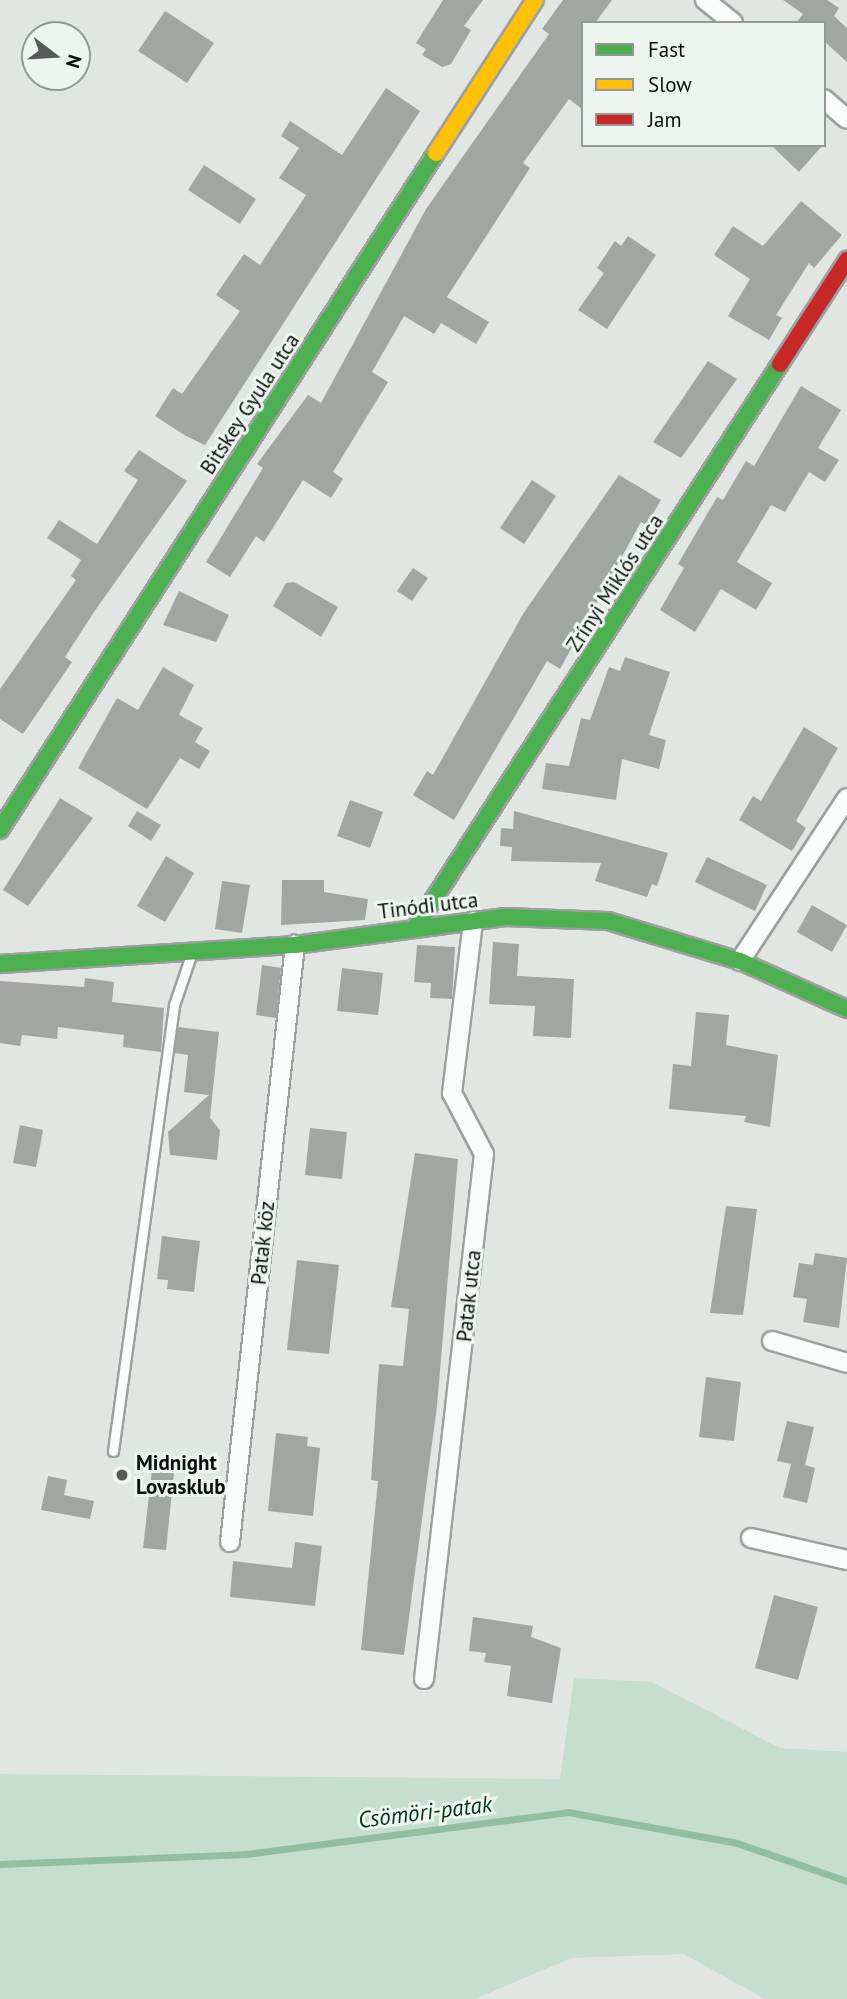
<!DOCTYPE html>
<html>
<head>
<meta charset="utf-8">
<style>
  body { margin:0 }
  #map { position:relative; width:847px; height:1999px; overflow:hidden; background:#e1e6e3; font-family:"PT Sans",sans-serif }
  div>[style] { position:absolute }
  .green>* { inset:0; background:#c6decd }
  .stream>* { height:7px; margin:-3.5px; padding:0 3.5px; transform-origin:3.5px; border-radius:3.5px; background:#91bea0 }
  .building>* { inset:0; background:#a2a6a3 }
  .roads { filter:drop-shadow(2px 0 #9da09e) drop-shadow(-2px 0 #9da09e) drop-shadow(0 2px #9da09e) drop-shadow(0 -2px #9da09e) }
  .lane>* { height:9px; margin:-4.5px; padding:0 4.5px; transform-origin:4.5px; border-radius:4.5px; background:#fafbfb }
  .street>* { height:18px; margin:-9px; padding:0 9px; transform-origin:9px; border-radius:9px; background:#fafbfb }
  .fast>* { height:16px; margin:-8px; padding:0 8px; transform-origin:8px; border-radius:8px; background:#4caf50 }
  .slow>* { height:16px; margin:-8px; padding:0 8px; transform-origin:8px; border-radius:8px; background:#ffc107 }
  .jam>* { height:16px; margin:-8px; padding:0 8px; transform-origin:8px; border-radius:8px; background:#c62828 }
  .dots>* { width:19px; height:19px; translate:-50% -50%; box-sizing:border-box; border:4px solid #eef5f0; border-radius:50% }
  span { translate:-50% -50%; white-space:nowrap; text-align:center; line-height:1.15; -webkit-text-stroke:6px #eef5f0; paint-order:stroke }
  .street-label { font-size:21px; color:#0c0e0d }
  .poi-label { font-size:21px; color:#0c0e0d; font-weight:700 }
  .left { translate:0 -50%; text-align:left }
  .water-label { font-size:23px; color:#003319; font-style:italic }
  .legend { position:absolute; left:581px; top:21px; width:245px; height:126px; box-sizing:border-box; background:#eef5f0; border:2px solid #949995; margin:0; padding:9px 12px; list-style:none; font-size:21px; color:#0c0e0d }
  .legend li { display:flex; align-items:center; gap:14px; height:35px }
  .legend b { width:35px; border:2px solid #949995 }
  .north { position:absolute; left:21px; top:21px; width:70px; height:70px; box-sizing:border-box; background:#eef5f0; border:2px solid #949995; border-radius:50%; rotate:107deg; font-size:19px; font-weight:700; line-height:28px; text-align:center; color:#0c0e0d }
  .north::after { content:''; display:block; margin:auto; width:24px; height:32px; background:#575a58; clip-path:polygon(50% 0,100% 100%,50% 72%,0 100%) }
</style>
</head>
<body>
<div id="map">
  <div class="green">
    <i style="clip-path:polygon(574px 1678px,652px 1682px,780px 1748px,847px 1752px,847px 1999px,765px 1999px,684px 1954px,571px 1958px,475px 1999px,0 1999px,0 1774px,560px 1779px)"></i>
  </div>
  <div class="stream">
    <i style="left:0;top:1864px;width:246px;rotate:-2.3deg"></i>
    <i style="left:246px;top:1854px;width:325px;rotate:-7.4deg"></i>
    <i style="left:568px;top:1812px;width:172px;rotate:10.4deg"></i>
    <i style="left:737px;top:1843px;width:116px;rotate:19.1deg"></i>
  </div>
  <div class="building">
    <i style="clip-path:polygon(443px 0,483px 0,464px 26px,471px 30px,451px 64px,442px 67px,422px 55px,426px 49px,416px 43px)"></i>
    <i style="clip-path:polygon(563px 0,612px 0,595px 23px,583px 23px,583px 110px,569px 99px,523px 163px,530px 168px,447px 297px,489px 322px,476px 344px,441px 323px,434px 334px,404px 316px,372px 372px,388px 382px,333px 472px,343px 479px,331px 498px,303px 480px,264px 542px,256px 536px,230px 577px,206px 562px,263px 468px,257px 464px,308px 395px,321px 403px,426px 209px,549px 34px,542px 29px)"></i>
    <i style="clip-path:polygon(783px 0,827px 0,839px 8px,834px 16px,847px 28px,847px 62px,824px 41px,824px 23px,796px 23px,803px 14px)"></i>
    <i style="clip-path:polygon(165px 11px,214px 43px,187px 83px,138px 51px)"></i>
    <i style="clip-path:polygon(386px 88px,420px 111px,205px 445px,186px 436px,155px 416px,173px 388px,182px 394px,240px 311px,216px 295px,244px 254px,260px 265px,306px 195px,279px 178px,299px 148px,281px 136px,290px 121px,342px 155px)"></i>
    <i style="clip-path:polygon(771px 145px,823px 145px,799px 172px)"></i>
    <i style="clip-path:polygon(204px 165px,256px 199px,240px 224px,188px 190px)"></i>
    <i style="clip-path:polygon(801px 201px,842px 235px,814px 268px,809px 263px,776px 315px,782px 318px,769px 340px,728px 316px,750px 279px,714px 255px,733px 226px,763px 246px)"></i>
    <i style="clip-path:polygon(628px 236px,656px 255px,607px 329px,578px 310px,604px 273px,597px 268px,615px 241px,621px 246px)"></i>
    <i style="clip-path:polygon(708px 361px,737px 379px,681px 458px,653px 442px)"></i>
    <i style="clip-path:polygon(801px 386px,841px 410px,818px 448px,839px 460px,825px 482px,809px 472px,785px 512px,771px 505px,737px 562px,772px 583px,756px 610px,721px 589px,695px 632px,660px 610px,684px 568px,678px 564px,717px 497px,723px 500px,746px 461px,754px 466px)"></i>
    <i style="clip-path:polygon(139px 450px,187px 481px,94px 612px,65px 657px,72px 662px,23px 734px,0 719px,0 689px,76px 580px,71px 576px,81px 560px,47px 538px,59px 520px,97px 544px,138px 480px,124px 471px)"></i>
    <i style="clip-path:polygon(619px 475px,661px 500px,646px 525px,641px 522px,560px 669px,547px 661px,454px 820px,413px 795px,427px 771px,433px 775px,523px 614px)"></i>
    <i style="clip-path:polygon(532px 480px,556px 496px,524px 544px,500px 528px)"></i>
    <i style="clip-path:polygon(413px 568px,428px 578px,412px 601px,397px 591px)"></i>
    <i style="clip-path:polygon(294px 582px,338px 607px,321px 637px,273px 606px,286px 583px)"></i>
    <i style="clip-path:polygon(179px 591px,229px 615px,216px 642px,163px 625px)"></i>
    <i style="clip-path:polygon(625px 657px,670px 672px,649px 735px,666px 740px,659px 769px,622px 759px,616px 800px,542px 789px,546px 763px,569px 766px,581px 718px,590px 720px,609px 667px,620px 671px)"></i>
    <i style="clip-path:polygon(163px 667px,194px 685px,179px 715px,203px 728px,195px 742px,210px 751px,199px 769px,180px 758px,147px 809px,78px 768px,117px 698px,138px 710px)"></i>
    <i style="clip-path:polygon(804px 727px,838px 748px,796px 821px,806px 828px,792px 851px,739px 820px,753px 796px,761px 801px)"></i>
    <i style="clip-path:polygon(60px 798px,93px 818px,28px 906px,3px 890px)"></i>
    <i style="clip-path:polygon(350px 800px,383px 812px,370px 848px,337px 836px)"></i>
    <i style="clip-path:polygon(137px 811px,161px 825px,151px 841px,128px 826px)"></i>
    <i style="clip-path:polygon(514px 811px,668px 853px,657px 886px,652px 884px,647px 897px,595px 881px,601px 863px,511px 861px,512px 847px,500px 846px,501px 828px,513px 829px)"></i>
    <i style="clip-path:polygon(166px 856px,194px 873px,165px 922px,137px 906px)"></i>
    <i style="clip-path:polygon(707px 857px,767px 885px,755px 911px,695px 882px)"></i>
    <i style="clip-path:polygon(282px 880px,324px 880px,324px 892px,368px 899px,365px 920px,281px 925px)"></i>
    <i style="clip-path:polygon(222px 881px,250px 885px,242px 933px,215px 929px)"></i>
    <i style="clip-path:polygon(812px 905px,847px 925px,832px 952px,797px 932px)"></i>
    <i style="clip-path:polygon(493px 942px,519px 944px,517px 976px,574px 979px,571px 1038px,533px 1036px,535px 1006px,489px 1004px)"></i>
    <i style="clip-path:polygon(417px 945px,455px 947px,452px 999px,430px 998px,431px 983px,414px 982px)"></i>
    <i style="clip-path:polygon(262px 965px,281px 968px,276px 1018px,256px 1015px)"></i>
    <i style="clip-path:polygon(342px 968px,383px 973px,378px 1015px,337px 1011px)"></i>
    <i style="clip-path:polygon(85px 978px,114px 982px,112px 1002px,164px 1008px,161px 1052px,123px 1047px,124px 1035px,58px 1027px,57px 1039px,22px 1035px,20px 1046px,0 1043px,0 981px,84px 987px)"></i>
    <i style="clip-path:polygon(696px 1012px,729px 1015px,726px 1045px,778px 1055px,770px 1127px,744px 1122px,746px 1116px,669px 1109px,673px 1064px,691px 1066px)"></i>
    <i style="clip-path:polygon(178px 1027px,219px 1032px,210px 1118px,220px 1130px,217px 1160px,170px 1155px,168px 1132px,209px 1095px,184px 1092px,188px 1055px,174px 1053px)"></i>
    <i style="clip-path:polygon(20px 1125px,43px 1130px,36px 1167px,13px 1163px)"></i>
    <i style="clip-path:polygon(310px 1128px,347px 1132px,342px 1179px,305px 1175px)"></i>
    <i style="clip-path:polygon(415px 1153px,458px 1159px,437px 1406px,404px 1655px,361px 1650px,378px 1481px,371px 1480px,379px 1364px,403px 1366px,409px 1309px,391px 1307px)"></i>
    <i style="clip-path:polygon(726px 1206px,757px 1209px,743px 1315px,710px 1313px)"></i>
    <i style="clip-path:polygon(162px 1236px,200px 1241px,194px 1292px,167px 1289px,168px 1280px,157px 1279px)"></i>
    <i style="clip-path:polygon(815px 1253px,847px 1258px,839px 1328px,803px 1322px,807px 1299px,793px 1297px,799px 1263px,813px 1265px)"></i>
    <i style="clip-path:polygon(297px 1260px,339px 1265px,329px 1354px,287px 1350px)"></i>
    <i style="clip-path:polygon(706px 1377px,741px 1382px,734px 1441px,699px 1437px)"></i>
    <i style="clip-path:polygon(787px 1421px,814px 1427px,805px 1465px,815px 1468px,807px 1503px,783px 1497px,791px 1464px,777px 1461px)"></i>
    <i style="clip-path:polygon(276px 1433px,308px 1437px,307px 1446px,320px 1448px,313px 1516px,268px 1511px)"></i>
    <i style="clip-path:polygon(152px 1470px,174px 1472px,166px 1550px,143px 1548px)"></i>
    <i style="clip-path:polygon(48px 1476px,67px 1480px,64px 1495px,94px 1501px,90px 1519px,41px 1510px)"></i>
    <i style="clip-path:polygon(295px 1542px,322px 1546px,315px 1606px,230px 1597px,233px 1561px,292px 1568px)"></i>
    <i style="clip-path:polygon(774px 1595px,818px 1607px,798px 1680px,755px 1668px)"></i>
    <i style="clip-path:polygon(473px 1617px,533px 1626px,531px 1637px,561px 1648px,552px 1703px,507px 1696px,511px 1666px,484px 1662px,486px 1653px,469px 1651px)"></i>
  </div>
  <div class="roads">
    <div class="lane">
      <i style="left:113px;top:1451px;width:450px;rotate:-82.2deg"></i>
      <i style="left:174px;top:1005px;width:53px;rotate:-71.2deg"></i>
    </div>
    <div class="street">
      <i style="left:705px;top:0;width:36px;rotate:39deg"></i>
      <i style="left:824px;top:99px;width:30px;rotate:41deg"></i>
      <i style="left:740px;top:961px;width:195px;rotate:-56.7deg"></i>
      <i style="left:772px;top:1341px;width:78px;rotate:16.3deg"></i>
      <i style="left:751px;top:1538px;width:98px;rotate:12.9deg"></i>
      <i style="left:230px;top:1542px;width:601px;rotate:-83.79deg"></i>
      <i style="left:424px;top:1679px;width:528px;rotate:-83.48deg"></i>
      <i style="left:484px;top:1154px;width:69px;rotate:-117.7deg"></i>
      <i style="left:452px;top:1093px;width:173px;rotate:-83deg"></i>
    </div>
    <div class="fast">
      <i style="left:0;top:830px;width:805px;rotate:-57.22deg"></i>
      <i style="left:415px;top:928px;width:672px;rotate:-57.09deg"></i>
      <i style="left:0;top:964px;width:296px;rotate:-3.7deg"></i>
      <i style="left:295px;top:945px;width:212px;rotate:-7.6deg"></i>
      <i style="left:505px;top:917px;width:103px;rotate:2.2deg"></i>
      <i style="left:608px;top:921px;width:138px;rotate:16.9deg"></i>
      <i style="left:740px;top:961px;width:117px;rotate:24.2deg"></i>
    </div>
    <div class="slow">
      <i style="left:436px;top:153px;width:182px;rotate:-57.1deg"></i>
    </div>
    <div class="jam">
      <i style="left:780px;top:364px;width:124px;rotate:-57.2deg"></i>
    </div>
  </div>
  <div class="dots">
    <i style="left:122px;top:1475px;background:#575a58"></i>
  </div>
  <div class="street-label">
    <span style="left:250px;top:404px;rotate:-57deg">Bitskey Gyula utca</span>
    <span style="left:615px;top:583px;rotate:-57deg">Zrínyi Miklós utca</span>
    <span style="left:428px;top:906px;rotate:-7deg">Tinódi utca</span>
    <span style="left:263px;top:1243px;rotate:-84deg">Patak köz</span>
    <span style="left:469px;top:1296px;rotate:-84deg">Patak utca</span>
  </div>
  <div class="poi-label">
    <span class="left" style="left:136px;top:1475px">Midnight<br>Lovasklub</span>
  </div>
  <div class="water-label">
    <span style="left:425px;top:1812px;rotate:-7deg">Csömöri-patak</span>
  </div>
  <ul class="legend">
  <li><b style="height:9px;background:#4caf50"></b>Fast</li>
  <li><b style="height:9px;background:#ffc107"></b>Slow</li>
  <li><b style="height:9px;background:#c62828"></b>Jam</li>
  </ul>
  <div class="north">N</div>
</div>
</body>
</html>
